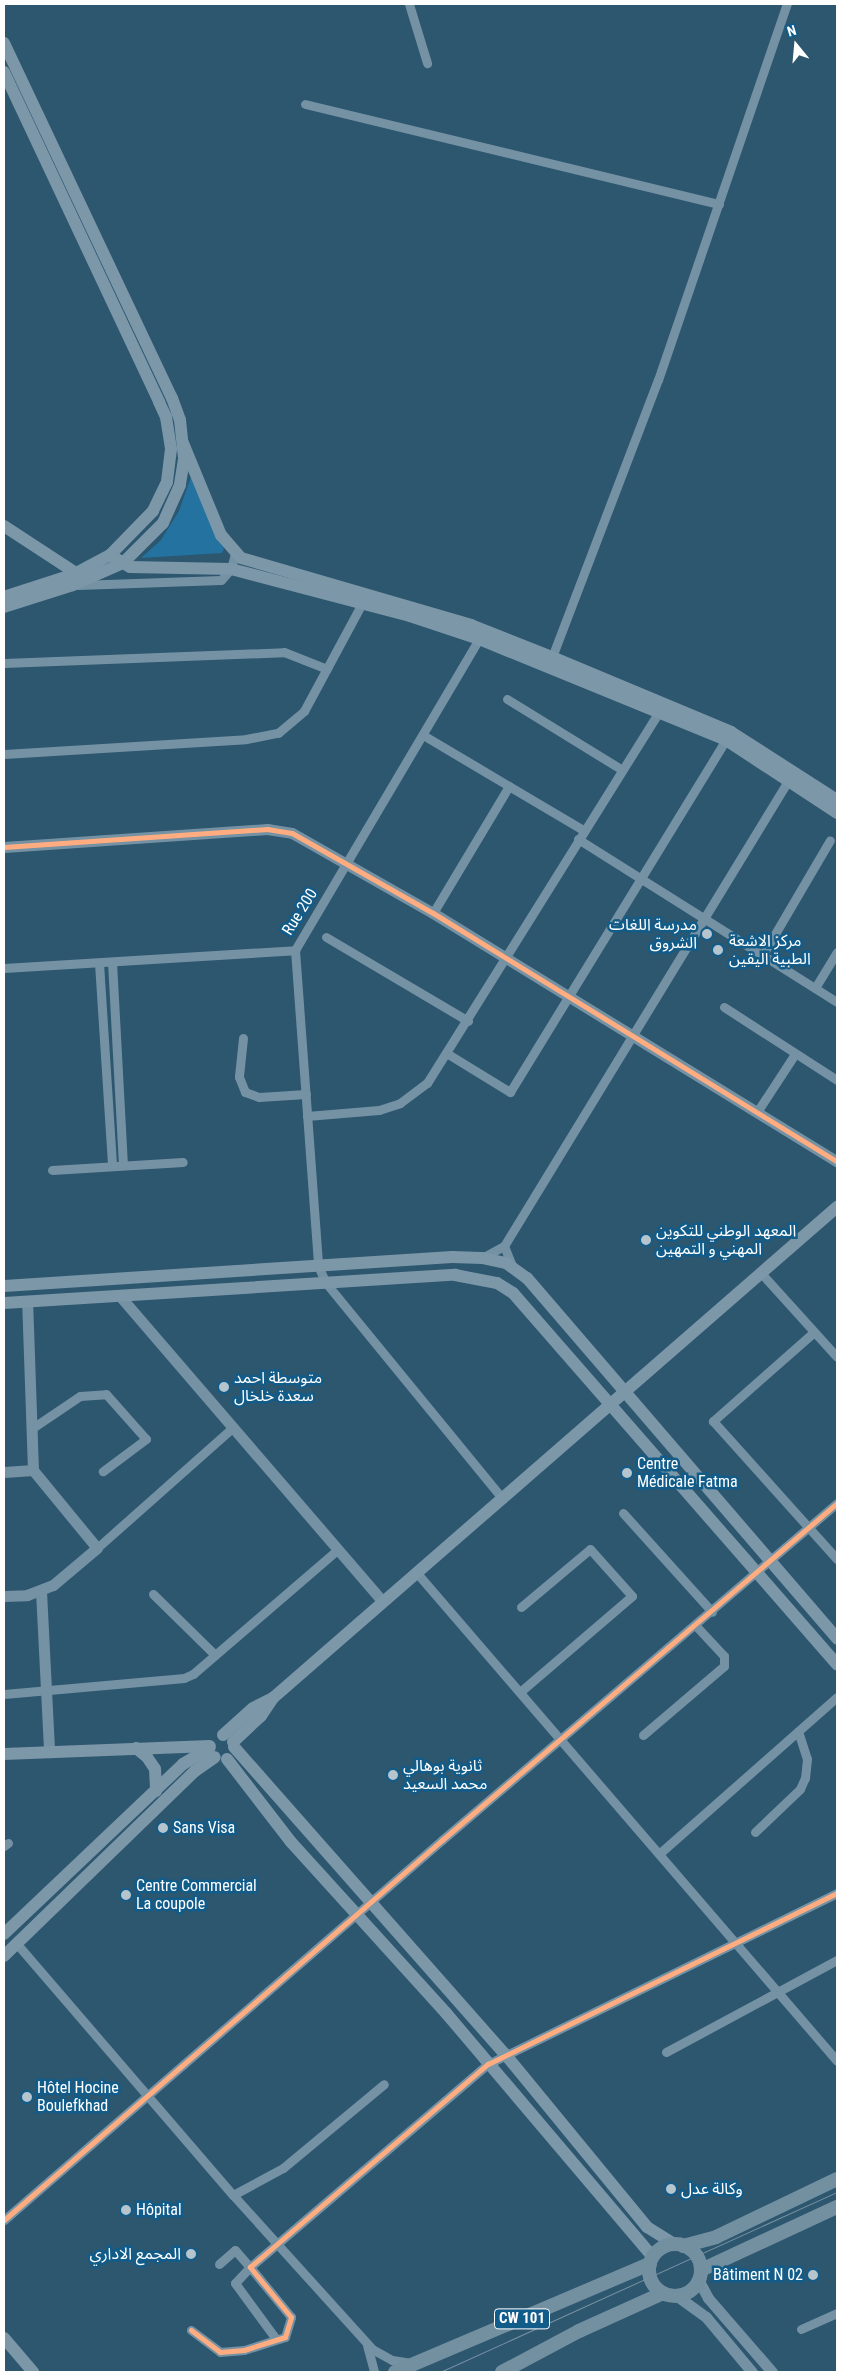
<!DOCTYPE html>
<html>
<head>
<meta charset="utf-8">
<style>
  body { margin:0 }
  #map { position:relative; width:841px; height:2376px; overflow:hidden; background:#2d566f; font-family:"Roboto Condensed","Noto Sans Arabic",sans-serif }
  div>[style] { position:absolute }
  .green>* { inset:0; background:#2372a0 }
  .minor>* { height:9px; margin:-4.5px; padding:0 4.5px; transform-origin:4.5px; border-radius:4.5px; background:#7492a4 }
  .tertiary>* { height:11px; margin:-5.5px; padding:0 5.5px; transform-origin:5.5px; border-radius:5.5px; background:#7492a4 }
  .secondary>* { height:12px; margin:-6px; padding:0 6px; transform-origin:6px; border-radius:6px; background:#7b97a8 }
  .primary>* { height:14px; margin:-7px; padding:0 7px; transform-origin:7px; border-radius:7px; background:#7390a1 }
  .primary>.ring { margin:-7px; padding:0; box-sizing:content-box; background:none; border:14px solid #7390a1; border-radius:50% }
  .tram>* { height:1px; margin:-0.5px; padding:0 0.5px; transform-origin:0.5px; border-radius:0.5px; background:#7792a3 }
  .cycleway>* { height:5px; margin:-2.5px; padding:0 2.5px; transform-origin:2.5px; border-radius:2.5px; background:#ffac80 }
  .dots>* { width:14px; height:14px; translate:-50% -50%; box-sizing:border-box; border:2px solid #125c8a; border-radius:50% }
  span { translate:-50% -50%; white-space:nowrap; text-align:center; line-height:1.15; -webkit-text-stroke:5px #125c8a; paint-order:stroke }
  .shield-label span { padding:1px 4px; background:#125c8a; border:1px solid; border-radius:4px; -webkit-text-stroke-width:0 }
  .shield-label { font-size:15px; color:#fff; font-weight:700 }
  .street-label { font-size:16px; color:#fff }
  .poi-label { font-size:16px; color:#fff }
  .right { translate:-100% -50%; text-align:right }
  .left { translate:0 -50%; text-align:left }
  .frame { position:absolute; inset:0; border:5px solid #fff; pointer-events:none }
  .north { position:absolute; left:771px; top:20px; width:50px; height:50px; -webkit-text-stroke:4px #125c8a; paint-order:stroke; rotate:343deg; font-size:14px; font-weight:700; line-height:20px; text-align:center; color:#fff }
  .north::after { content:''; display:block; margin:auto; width:18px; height:22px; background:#fff; clip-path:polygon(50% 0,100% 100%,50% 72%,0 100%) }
</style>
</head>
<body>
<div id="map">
  <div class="green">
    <i style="clip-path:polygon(192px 474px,224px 549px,222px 553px,141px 558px,161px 540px,179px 511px)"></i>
  </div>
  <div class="minor">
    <i style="left:409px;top:4px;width:62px;rotate:73deg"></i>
    <i style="left:305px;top:104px;width:426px;rotate:13.6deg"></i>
    <i style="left:78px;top:585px;width:143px;rotate:-2deg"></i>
    <i style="left:221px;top:580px;width:15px;rotate:-48deg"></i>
    <i style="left:231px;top:569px;width:16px;rotate:-76deg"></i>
    <i style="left:552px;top:657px;width:297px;rotate:-69.1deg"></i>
    <i style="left:658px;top:380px;width:398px;rotate:-71.1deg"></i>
    <i style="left:4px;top:663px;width:280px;rotate:-2.2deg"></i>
    <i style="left:284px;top:652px;width:46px;rotate:21.6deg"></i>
    <i style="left:507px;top:699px;width:134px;rotate:31.6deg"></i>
    <i style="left:423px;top:735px;width:186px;rotate:30.7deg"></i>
    <i style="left:4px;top:754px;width:242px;rotate:-3.5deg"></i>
    <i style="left:246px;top:739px;width:33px;rotate:-11deg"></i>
    <i style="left:278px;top:733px;width:34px;rotate:-40deg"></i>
    <i style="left:304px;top:711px;width:120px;rotate:-61.7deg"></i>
    <i style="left:578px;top:839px;width:306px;rotate:32.2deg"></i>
    <i style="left:433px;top:913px;width:148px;rotate:-59.1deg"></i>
    <i style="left:326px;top:937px;width:165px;rotate:30.6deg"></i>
    <i style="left:295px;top:950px;width:317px;rotate:85.8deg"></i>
    <i style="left:318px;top:1266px;width:19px;rotate:65deg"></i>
    <i style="left:326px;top:1283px;width:278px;rotate:50.7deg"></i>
    <i style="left:762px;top:956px;width:134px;rotate:-59.6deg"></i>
    <i style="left:112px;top:962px;width:203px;rotate:86.9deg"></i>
    <i style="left:99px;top:963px;width:203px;rotate:86.3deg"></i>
    <i style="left:4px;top:968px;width:292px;rotate:-3.5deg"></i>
    <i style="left:295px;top:950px;width:361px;rotate:-59.4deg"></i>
    <i style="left:815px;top:988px;width:42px;rotate:-58.6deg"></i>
    <i style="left:724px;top:1007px;width:135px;rotate:32.9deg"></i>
    <i style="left:243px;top:1038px;width:39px;rotate:96deg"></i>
    <i style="left:239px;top:1077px;width:16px;rotate:68deg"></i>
    <i style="left:245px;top:1092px;width:15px;rotate:20deg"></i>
    <i style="left:259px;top:1097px;width:47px;rotate:-3.7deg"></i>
    <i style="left:448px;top:1054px;width:73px;rotate:31.5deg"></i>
    <i style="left:510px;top:1092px;width:417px;rotate:-58.5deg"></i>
    <i style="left:757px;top:1112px;width:69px;rotate:-56.8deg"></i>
    <i style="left:307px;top:1116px;width:72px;rotate:-4.8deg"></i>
    <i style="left:379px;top:1110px;width:22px;rotate:-18deg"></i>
    <i style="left:400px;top:1103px;width:34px;rotate:-37deg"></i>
    <i style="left:427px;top:1083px;width:436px;rotate:-58deg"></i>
    <i style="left:52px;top:1170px;width:131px;rotate:-3.5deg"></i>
    <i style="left:504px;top:1246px;width:24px;rotate:68deg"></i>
    <i style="left:482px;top:1258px;width:25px;rotate:-29deg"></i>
    <i style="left:504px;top:1246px;width:551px;rotate:-58.59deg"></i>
    <i style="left:761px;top:1273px;width:113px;rotate:47.9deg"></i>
    <i style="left:814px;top:1332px;width:135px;rotate:138.6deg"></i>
    <i style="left:713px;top:1421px;width:186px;rotate:48.1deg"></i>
    <i style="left:31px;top:1429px;width:59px;rotate:-34deg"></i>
    <i style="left:80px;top:1396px;width:26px;rotate:-4deg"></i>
    <i style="left:106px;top:1394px;width:60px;rotate:48.4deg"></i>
    <i style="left:146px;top:1439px;width:54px;rotate:143.3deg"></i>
    <i style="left:623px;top:1513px;width:133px;rotate:48deg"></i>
    <i style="left:97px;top:1548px;width:181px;rotate:-41.6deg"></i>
    <i style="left:416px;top:1572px;width:645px;rotate:49.27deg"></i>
    <i style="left:153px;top:1594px;width:87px;rotate:44.5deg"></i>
    <i style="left:521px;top:1607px;width:90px;rotate:-40deg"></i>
    <i style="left:590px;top:1549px;width:63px;rotate:48.2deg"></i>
    <i style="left:632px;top:1596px;width:146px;rotate:139.4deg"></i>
    <i style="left:4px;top:1694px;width:181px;rotate:-5.1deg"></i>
    <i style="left:184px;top:1678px;width:10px;rotate:-24deg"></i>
    <i style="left:193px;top:1674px;width:190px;rotate:-40.7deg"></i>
    <i style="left:643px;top:1735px;width:106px;rotate:-40.4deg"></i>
    <i style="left:724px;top:1666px;width:10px;rotate:-90deg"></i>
    <i style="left:724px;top:1656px;width:41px;rotate:-133deg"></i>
    <i style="left:755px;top:1832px;width:62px;rotate:-43.7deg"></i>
    <i style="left:800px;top:1789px;width:12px;rotate:-66deg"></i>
    <i style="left:805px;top:1778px;width:19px;rotate:-84deg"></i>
    <i style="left:807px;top:1759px;width:29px;rotate:-108deg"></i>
    <i style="left:4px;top:1846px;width:5px;rotate:-37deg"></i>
    <i style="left:660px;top:1853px;width:236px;rotate:-41.4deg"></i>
    <i style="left:17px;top:1944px;width:331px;rotate:49.3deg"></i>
    <i style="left:233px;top:2195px;width:207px;rotate:47.9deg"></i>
    <i style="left:372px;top:2349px;width:23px;rotate:29deg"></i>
    <i style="left:392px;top:2360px;width:18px;rotate:9deg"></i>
    <i style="left:666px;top:2052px;width:194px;rotate:-28.3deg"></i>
    <i style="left:233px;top:2195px;width:57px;rotate:-28.4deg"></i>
    <i style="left:283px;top:2168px;width:131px;rotate:-39.7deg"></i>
    <i style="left:4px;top:2220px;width:580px;rotate:-40.94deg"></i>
    <i style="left:442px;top:1840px;width:519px;rotate:-40.47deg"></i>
    <i style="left:219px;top:2264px;width:21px;rotate:-41deg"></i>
    <i style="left:235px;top:2250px;width:23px;rotate:49deg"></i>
    <i style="left:250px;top:2267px;width:22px;rotate:133deg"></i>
    <i style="left:235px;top:2283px;width:69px;rotate:53.8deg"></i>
    <i style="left:801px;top:2329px;width:39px;rotate:-24deg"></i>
    <i style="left:191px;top:2330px;width:36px;rotate:37deg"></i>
    <i style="left:220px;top:2352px;width:24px;rotate:-5deg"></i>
    <i style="left:244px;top:2350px;width:43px;rotate:-17.6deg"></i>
    <i style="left:285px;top:2337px;width:21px;rotate:-73deg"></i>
    <i style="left:291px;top:2317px;width:65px;rotate:-129.4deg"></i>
    <i style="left:250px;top:2267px;width:313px;rotate:-40.5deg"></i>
    <i style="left:488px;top:2064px;width:389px;rotate:-26.1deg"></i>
    <i style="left:367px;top:2345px;width:28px;rotate:75deg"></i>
  </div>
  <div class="tertiary">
    <i style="left:4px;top:847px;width:264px;rotate:-3.9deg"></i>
    <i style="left:267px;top:829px;width:25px;rotate:9deg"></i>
    <i style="left:292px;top:833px;width:162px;rotate:29.6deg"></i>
    <i style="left:433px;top:913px;width:475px;rotate:31.6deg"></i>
    <i style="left:119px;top:1295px;width:403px;rotate:49.3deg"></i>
    <i style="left:4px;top:1472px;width:29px;rotate:-4deg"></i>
    <i style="left:41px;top:1591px;width:160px;rotate:87.1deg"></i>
    <i style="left:4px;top:1596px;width:23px;rotate:-2deg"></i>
    <i style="left:27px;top:1595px;width:28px;rotate:-21deg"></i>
    <i style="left:53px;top:1585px;width:57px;rotate:-40.1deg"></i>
    <i style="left:97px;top:1548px;width:101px;rotate:-129.4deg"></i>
    <i style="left:33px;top:1470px;width:169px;rotate:-92deg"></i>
    <i style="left:699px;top:2281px;width:19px;rotate:62deg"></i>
    <i style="left:708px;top:2298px;width:98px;rotate:49.1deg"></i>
    <i style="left:677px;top:2296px;width:36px;rotate:36deg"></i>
    <i style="left:706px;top:2317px;width:72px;rotate:50.1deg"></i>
  </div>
  <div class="secondary">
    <i style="left:4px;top:43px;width:393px;rotate:64.7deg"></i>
    <i style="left:172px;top:398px;width:23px;rotate:70deg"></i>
    <i style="left:180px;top:420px;width:39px;rotate:84deg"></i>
    <i style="left:184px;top:459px;width:26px;rotate:99deg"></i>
    <i style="left:180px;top:485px;width:42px;rotate:114.1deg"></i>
    <i style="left:163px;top:523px;width:57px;rotate:135deg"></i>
    <i style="left:123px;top:563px;width:55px;rotate:156.3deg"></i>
    <i style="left:73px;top:585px;width:72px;rotate:162.3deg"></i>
    <i style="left:4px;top:72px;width:365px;rotate:64.8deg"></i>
    <i style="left:159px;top:402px;width:17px;rotate:65deg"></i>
    <i style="left:166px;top:417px;width:32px;rotate:81deg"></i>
    <i style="left:171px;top:449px;width:33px;rotate:97deg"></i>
    <i style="left:167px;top:482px;width:32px;rotate:116deg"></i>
    <i style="left:153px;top:511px;width:62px;rotate:134.3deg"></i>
    <i style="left:110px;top:555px;width:40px;rotate:152deg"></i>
    <i style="left:75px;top:574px;width:75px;rotate:162.1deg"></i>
    <i style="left:183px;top:443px;width:100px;rotate:67.6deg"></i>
    <i style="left:221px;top:535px;width:30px;rotate:49deg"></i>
    <i style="left:241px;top:558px;width:240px;rotate:16.2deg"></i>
    <i style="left:471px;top:625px;width:87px;rotate:21.6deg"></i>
    <i style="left:552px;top:657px;width:194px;rotate:22.7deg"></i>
    <i style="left:731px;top:732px;width:126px;rotate:32.7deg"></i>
    <i style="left:4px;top:526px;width:90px;rotate:33.2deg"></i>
    <i style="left:110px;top:555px;width:23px;rotate:31deg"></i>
    <i style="left:130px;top:567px;width:101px;rotate:1.1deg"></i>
    <i style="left:231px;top:569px;width:185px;rotate:14.7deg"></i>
    <i style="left:410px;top:616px;width:73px;rotate:18.4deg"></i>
    <i style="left:479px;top:639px;width:267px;rotate:22.2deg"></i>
    <i style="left:726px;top:740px;width:133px;rotate:33.3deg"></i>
    <i style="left:4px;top:1286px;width:449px;rotate:-3.7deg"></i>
    <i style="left:452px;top:1257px;width:30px;rotate:2deg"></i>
    <i style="left:482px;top:1258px;width:25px;rotate:12deg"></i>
    <i style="left:506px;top:1263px;width:26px;rotate:36deg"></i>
    <i style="left:527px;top:1278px;width:476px;rotate:49.3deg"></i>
    <i style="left:4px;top:1303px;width:452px;rotate:-3.6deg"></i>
    <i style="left:455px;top:1275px;width:43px;rotate:10.8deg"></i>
    <i style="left:497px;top:1283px;width:19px;rotate:32deg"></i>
    <i style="left:513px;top:1293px;width:493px;rotate:48.9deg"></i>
    <i style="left:223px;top:1735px;width:40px;rotate:-42deg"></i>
    <i style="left:253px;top:1708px;width:22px;rotate:-27deg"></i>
    <i style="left:273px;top:1698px;width:748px;rotate:-41.04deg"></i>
    <i style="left:233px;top:1742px;width:38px;rotate:-43deg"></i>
    <i style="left:261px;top:1716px;width:22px;rotate:-56deg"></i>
    <i style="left:234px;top:1747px;width:409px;rotate:48.6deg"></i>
    <i style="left:505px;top:2054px;width:224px;rotate:50.6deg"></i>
    <i style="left:647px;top:2227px;width:34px;rotate:32deg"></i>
    <i style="left:136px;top:1748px;width:14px;rotate:39deg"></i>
    <i style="left:147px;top:1757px;width:14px;rotate:56deg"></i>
    <i style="left:155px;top:1769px;width:22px;rotate:87deg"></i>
    <i style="left:4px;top:1754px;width:206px;rotate:-2.2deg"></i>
    <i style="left:227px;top:1759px;width:105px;rotate:52.4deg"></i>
    <i style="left:291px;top:1842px;width:231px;rotate:47.8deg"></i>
    <i style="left:446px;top:2013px;width:320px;rotate:49.7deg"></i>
    <i style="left:4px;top:1934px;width:247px;rotate:-43.5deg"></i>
    <i style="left:183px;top:1764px;width:31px;rotate:-31deg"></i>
    <i style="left:4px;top:1956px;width:266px;rotate:-44.1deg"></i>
    <i style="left:195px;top:1771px;width:24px;rotate:-35deg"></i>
    <i style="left:4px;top:2338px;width:45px;rotate:49.5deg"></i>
  </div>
  <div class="primary">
    <i class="ring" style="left:649px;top:2244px;width:38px;height:38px"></i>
    <i style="left:683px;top:2246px;width:34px;rotate:-15deg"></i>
    <i style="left:716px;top:2237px;width:134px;rotate:-25.6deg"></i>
    <i style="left:701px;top:2270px;width:150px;rotate:-24.9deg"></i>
    <i style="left:395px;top:2372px;width:277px;rotate:-23deg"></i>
    <i style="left:502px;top:2372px;width:87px;rotate:-28deg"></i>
    <i style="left:579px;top:2331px;width:92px;rotate:-24.3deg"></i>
  </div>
  <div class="tram">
    <i style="left:440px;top:2372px;width:436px;rotate:-24.4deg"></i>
  </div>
  <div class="cycleway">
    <i style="left:4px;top:847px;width:264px;rotate:-3.9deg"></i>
    <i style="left:267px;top:829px;width:25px;rotate:9deg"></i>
    <i style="left:292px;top:833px;width:162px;rotate:29.6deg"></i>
    <i style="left:433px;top:913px;width:475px;rotate:31.6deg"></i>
    <i style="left:4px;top:2220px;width:580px;rotate:-40.94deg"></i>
    <i style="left:442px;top:1840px;width:519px;rotate:-40.47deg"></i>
    <i style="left:191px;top:2330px;width:36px;rotate:37deg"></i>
    <i style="left:220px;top:2352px;width:24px;rotate:-5deg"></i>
    <i style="left:244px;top:2350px;width:43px;rotate:-17.6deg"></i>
    <i style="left:285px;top:2337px;width:21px;rotate:-73deg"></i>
    <i style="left:291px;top:2317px;width:65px;rotate:-129.4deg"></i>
    <i style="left:250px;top:2267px;width:313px;rotate:-40.5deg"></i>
    <i style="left:488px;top:2064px;width:389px;rotate:-26.1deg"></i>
  </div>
  <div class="dots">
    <i style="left:707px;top:934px;background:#b6c4cd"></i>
    <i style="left:718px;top:950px;background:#b6c4cd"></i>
    <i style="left:646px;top:1240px;background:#b6c4cd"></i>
    <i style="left:224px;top:1387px;background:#b6c4cd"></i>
    <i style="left:627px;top:1473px;background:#b6c4cd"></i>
    <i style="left:393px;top:1775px;background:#b6c4cd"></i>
    <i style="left:163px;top:1828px;background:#b6c4cd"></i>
    <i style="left:126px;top:1895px;background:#b6c4cd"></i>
    <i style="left:27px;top:2097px;background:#b6c4cd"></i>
    <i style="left:671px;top:2189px;background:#b6c4cd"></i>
    <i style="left:126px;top:2210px;background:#b6c4cd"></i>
    <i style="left:191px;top:2254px;background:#b6c4cd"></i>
    <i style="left:813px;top:2275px;background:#b6c4cd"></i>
  </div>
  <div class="shield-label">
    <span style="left:522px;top:2319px">CW 101</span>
  </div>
  <div class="street-label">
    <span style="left:300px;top:912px;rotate:-58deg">Rue 200</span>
  </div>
  <div class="poi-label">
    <span class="right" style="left:697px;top:934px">مدرسة اللغات<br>الشروق</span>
    <span class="left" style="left:729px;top:950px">مركز الاشعة<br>الطبية اليقين</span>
    <span class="left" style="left:656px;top:1240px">المعهد الوطني للتكوين<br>المهني و التمهين</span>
    <span class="left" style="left:234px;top:1387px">متوسطة احمد<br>سعدة خلخال</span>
    <span class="left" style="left:637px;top:1473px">Centre<br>Médicale Fatma</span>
    <span class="left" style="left:403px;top:1775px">ثانوية بوهالي<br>محمد السعيد</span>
    <span class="left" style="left:173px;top:1828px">Sans Visa</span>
    <span class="left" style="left:136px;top:1895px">Centre Commercial<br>La coupole</span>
    <span class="left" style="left:37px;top:2097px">Hôtel Hocine<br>Boulefkhad</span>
    <span class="left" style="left:681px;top:2189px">وكالة عدل</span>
    <span class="left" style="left:136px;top:2210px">Hôpital</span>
    <span class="right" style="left:181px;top:2254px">المجمع الاداري</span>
    <span class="right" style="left:803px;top:2275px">Bâtiment N 02</span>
  </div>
  <div class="frame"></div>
  <div class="north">N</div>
</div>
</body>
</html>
